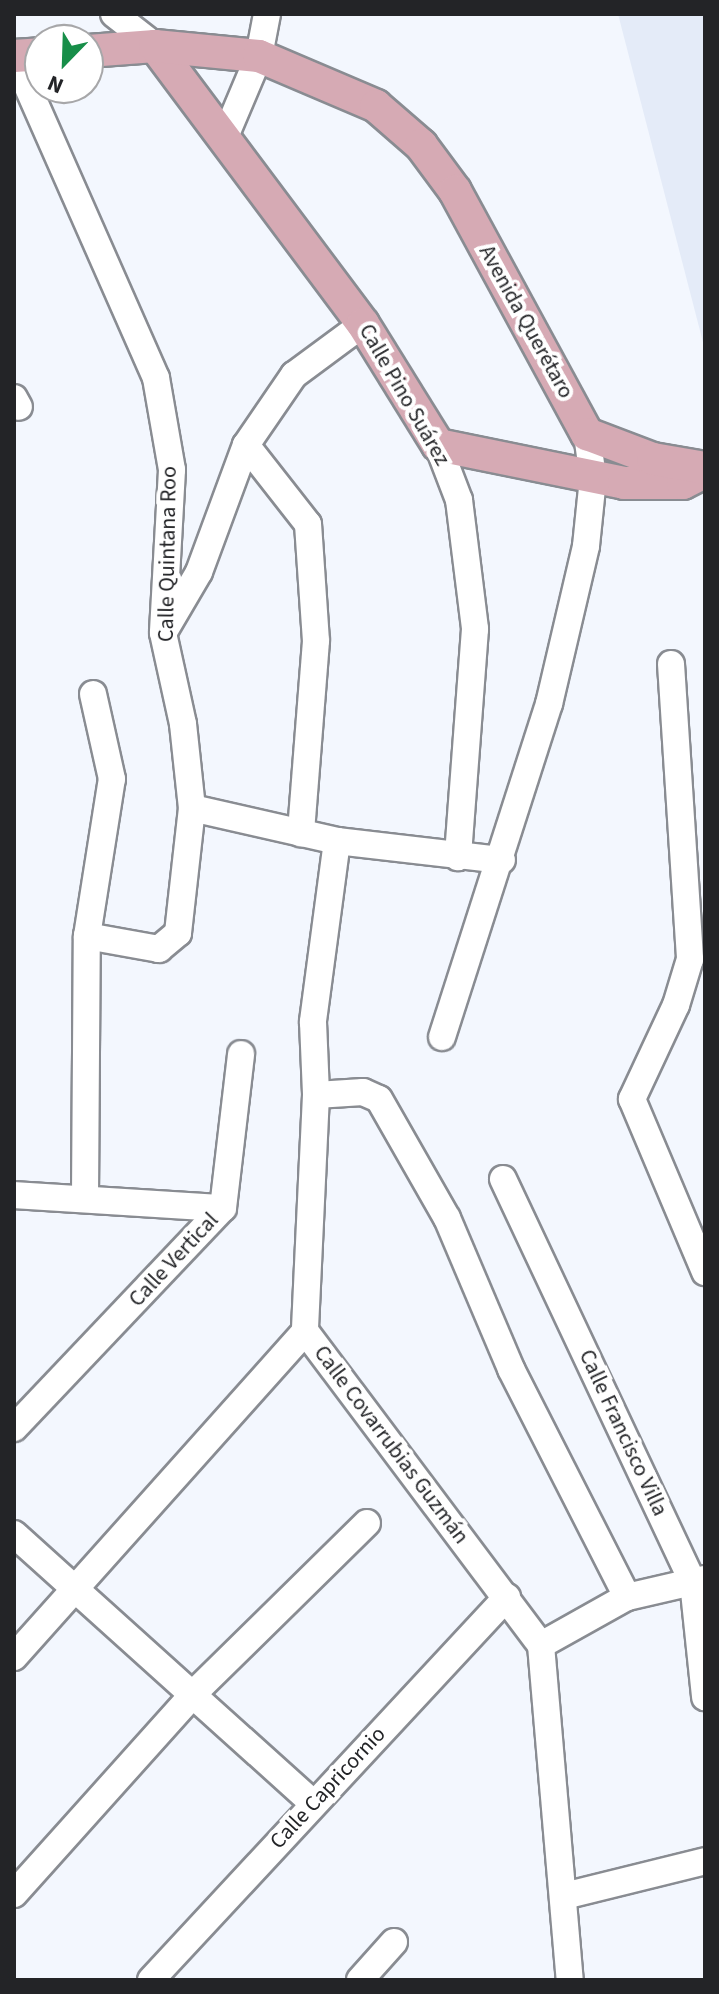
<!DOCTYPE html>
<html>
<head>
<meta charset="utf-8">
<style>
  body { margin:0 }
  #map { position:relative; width:719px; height:1994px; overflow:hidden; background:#f3f7fe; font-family:"Source Sans 3",sans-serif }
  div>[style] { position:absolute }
  .built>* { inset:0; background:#e4ebf8 }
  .roads { filter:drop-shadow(2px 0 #898c92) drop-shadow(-2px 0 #898c92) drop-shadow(0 2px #898c92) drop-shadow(0 -2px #898c92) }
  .minor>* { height:26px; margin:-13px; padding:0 13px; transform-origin:13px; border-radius:13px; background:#fff }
  .major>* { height:32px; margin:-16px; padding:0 16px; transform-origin:16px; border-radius:16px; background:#d6aab4 }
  span { translate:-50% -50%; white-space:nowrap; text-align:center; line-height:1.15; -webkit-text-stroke:8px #fff; paint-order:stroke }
  .street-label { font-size:22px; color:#232427 }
  .frame { position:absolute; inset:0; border:16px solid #232427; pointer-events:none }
  .north { position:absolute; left:24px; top:24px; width:80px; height:80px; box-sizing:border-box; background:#fff; border:2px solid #a7a7a9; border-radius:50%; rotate:203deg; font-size:22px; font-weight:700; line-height:32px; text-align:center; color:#232427 }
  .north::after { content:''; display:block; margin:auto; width:28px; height:36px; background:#178e49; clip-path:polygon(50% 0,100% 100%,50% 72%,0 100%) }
</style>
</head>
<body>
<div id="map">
  <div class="built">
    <i style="clip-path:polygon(618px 14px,705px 14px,705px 350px)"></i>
  </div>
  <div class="roads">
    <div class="minor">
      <i style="left:114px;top:14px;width:52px;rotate:38deg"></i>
      <i style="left:14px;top:56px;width:352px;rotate:66.2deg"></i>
      <i style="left:156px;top:378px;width:93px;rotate:80.1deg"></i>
      <i style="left:172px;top:470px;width:163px;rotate:93.2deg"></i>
      <i style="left:163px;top:633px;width:93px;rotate:77.6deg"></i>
      <i style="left:183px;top:724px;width:84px;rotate:83.9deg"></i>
      <i style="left:192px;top:808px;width:126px;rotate:96.4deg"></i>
      <i style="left:178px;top:933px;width:25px;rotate:140deg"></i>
      <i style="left:159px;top:949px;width:73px;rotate:-169.8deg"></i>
      <i style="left:224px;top:139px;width:90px;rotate:-67.1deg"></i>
      <i style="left:259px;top:56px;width:43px;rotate:-79.2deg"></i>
      <i style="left:14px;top:398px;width:10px;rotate:61deg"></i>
      <i style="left:246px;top:445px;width:100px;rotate:51.9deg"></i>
      <i style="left:308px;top:524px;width:117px;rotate:86.1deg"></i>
      <i style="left:316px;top:641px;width:193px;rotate:94.5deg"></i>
      <i style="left:438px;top:445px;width:59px;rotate:69.1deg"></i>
      <i style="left:459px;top:500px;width:130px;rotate:82.9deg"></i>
      <i style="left:475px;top:629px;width:229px;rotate:94.3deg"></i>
      <i style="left:165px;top:630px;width:67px;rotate:-59.6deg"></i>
      <i style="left:199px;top:572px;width:135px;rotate:-69.7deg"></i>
      <i style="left:246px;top:445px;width:85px;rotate:-55.6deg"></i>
      <i style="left:294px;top:375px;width:86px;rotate:-36.5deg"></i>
      <i style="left:671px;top:664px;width:296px;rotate:86.3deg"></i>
      <i style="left:690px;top:959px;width:48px;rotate:106.9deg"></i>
      <i style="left:676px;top:1005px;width:104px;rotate:115.1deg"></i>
      <i style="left:632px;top:1099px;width:188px;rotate:67.1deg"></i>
      <i style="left:192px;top:808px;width:149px;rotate:12.8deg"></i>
      <i style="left:337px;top:841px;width:166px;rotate:6.6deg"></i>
      <i style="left:337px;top:841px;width:183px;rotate:97.6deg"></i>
      <i style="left:313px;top:1022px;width:73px;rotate:87.6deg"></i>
      <i style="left:316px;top:1095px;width:236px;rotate:92.7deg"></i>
      <i style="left:305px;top:1331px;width:393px;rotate:53.1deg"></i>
      <i style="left:541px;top:1645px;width:336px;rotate:85.1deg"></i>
      <i style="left:442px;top:1037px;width:350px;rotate:-72.2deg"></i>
      <i style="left:549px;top:704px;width:162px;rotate:-76.8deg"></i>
      <i style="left:586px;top:546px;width:68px;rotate:-84.1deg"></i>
      <i style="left:593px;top:478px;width:44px;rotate:-97.8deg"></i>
      <i style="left:316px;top:1095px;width:47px;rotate:-3.7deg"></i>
      <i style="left:363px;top:1092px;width:17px;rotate:24deg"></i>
      <i style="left:379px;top:1099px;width:137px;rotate:60.3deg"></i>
      <i style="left:447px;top:1218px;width:164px;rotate:67deg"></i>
      <i style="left:511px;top:1369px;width:256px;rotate:63deg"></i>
      <i style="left:503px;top:1179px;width:446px;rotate:64.8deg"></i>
      <i style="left:693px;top:1582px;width:116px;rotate:84deg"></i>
      <i style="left:14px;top:1195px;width:209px;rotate:3.6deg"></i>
      <i style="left:85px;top:1196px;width:260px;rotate:-89.6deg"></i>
      <i style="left:87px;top:936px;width:159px;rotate:-81deg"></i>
      <i style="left:112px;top:779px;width:87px;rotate:-102.6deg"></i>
      <i style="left:223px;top:1208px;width:155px;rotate:-83.3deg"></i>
      <i style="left:14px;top:1428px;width:303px;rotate:-46.5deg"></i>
      <i style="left:14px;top:1534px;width:402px;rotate:42deg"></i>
      <i style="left:541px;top:1645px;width:98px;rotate:-29.2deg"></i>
      <i style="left:627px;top:1597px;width:80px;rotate:-13deg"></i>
      <i style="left:14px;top:1657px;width:437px;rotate:-48.2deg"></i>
      <i style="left:14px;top:1894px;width:271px;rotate:-48.1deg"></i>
      <i style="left:195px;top:1692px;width:241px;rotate:-44.5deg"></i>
      <i style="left:564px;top:1896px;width:145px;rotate:-13.9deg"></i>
      <i style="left:151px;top:1980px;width:523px;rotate:-47.09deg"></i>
      <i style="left:360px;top:1980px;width:51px;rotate:-48.2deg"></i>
    </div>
    <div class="major">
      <i style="left:155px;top:46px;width:347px;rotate:53.2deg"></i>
      <i style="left:363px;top:324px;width:142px;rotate:58.2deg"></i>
      <i style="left:438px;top:445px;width:190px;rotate:11.5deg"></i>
      <i style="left:624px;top:483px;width:59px"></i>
      <i style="left:683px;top:483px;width:22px;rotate:-27deg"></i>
      <i style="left:88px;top:51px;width:67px;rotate:-4.3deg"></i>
      <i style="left:155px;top:46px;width:104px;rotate:5.5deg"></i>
      <i style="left:259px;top:56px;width:127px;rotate:23.1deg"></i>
      <i style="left:376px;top:106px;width:60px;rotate:40.9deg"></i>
      <i style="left:421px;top:145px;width:57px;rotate:53.5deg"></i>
      <i style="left:455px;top:191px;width:277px;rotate:61.5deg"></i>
      <i style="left:587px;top:434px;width:71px;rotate:20.7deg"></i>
      <i style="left:653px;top:459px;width:53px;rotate:9.8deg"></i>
      <i style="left:14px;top:56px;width:26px;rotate:-4deg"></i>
    </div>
  </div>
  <div class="street-label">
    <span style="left:526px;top:322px;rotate:61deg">Avenida Querétaro</span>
    <span style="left:404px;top:395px;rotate:60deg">Calle Pino Suárez</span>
    <span style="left:168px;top:554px;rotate:-89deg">Calle Quintana Roo</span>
    <span style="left:174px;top:1260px;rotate:-47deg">Calle Vertical</span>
    <span style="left:623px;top:1433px;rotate:65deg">Calle Francisco Villa</span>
    <span style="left:391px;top:1445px;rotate:53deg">Calle Covarrubias Guzmán</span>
    <span style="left:328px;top:1788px;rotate:-47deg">Calle Capricornio</span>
  </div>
  <div class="frame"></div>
  <div class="north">N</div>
</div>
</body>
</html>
